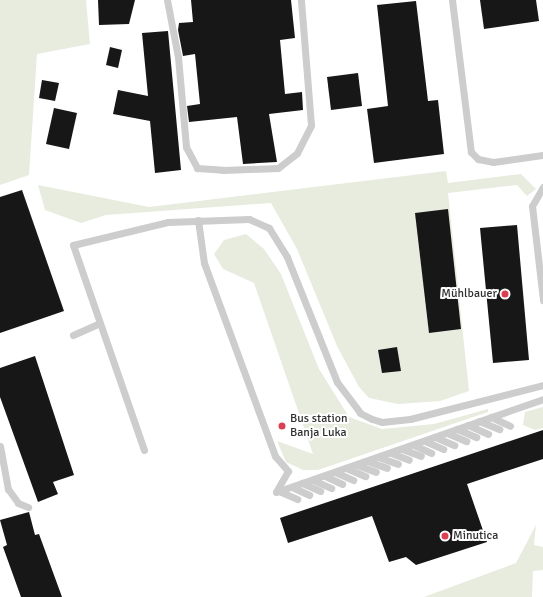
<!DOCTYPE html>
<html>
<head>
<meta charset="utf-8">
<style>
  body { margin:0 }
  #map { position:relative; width:543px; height:597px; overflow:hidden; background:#fff; font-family:Signika,sans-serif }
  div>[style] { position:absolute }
  .green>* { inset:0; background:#e7ecdf }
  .building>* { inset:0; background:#171717 }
  .lane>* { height:7px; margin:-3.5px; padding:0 3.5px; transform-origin:3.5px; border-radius:3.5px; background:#cdcdcd }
  .dots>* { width:11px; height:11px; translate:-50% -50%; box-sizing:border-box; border:2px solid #fff; border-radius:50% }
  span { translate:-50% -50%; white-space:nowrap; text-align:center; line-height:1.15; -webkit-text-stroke:4px #fff; paint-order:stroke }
  .poi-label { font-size:12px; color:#303030 }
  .right { translate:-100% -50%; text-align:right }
  .left { translate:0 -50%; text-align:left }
</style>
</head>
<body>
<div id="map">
  <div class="green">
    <i style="clip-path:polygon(0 0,86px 0,90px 44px,37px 54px,29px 175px,0 185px)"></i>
    <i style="clip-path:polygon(446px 171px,448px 183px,521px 174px,536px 189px,527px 196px,517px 185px,448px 193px,469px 391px,440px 401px,398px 404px,369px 398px,359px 387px,337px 346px,297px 249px,271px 203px,106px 215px,81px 223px,45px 210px,38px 185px,149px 207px)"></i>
    <i style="clip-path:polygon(246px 234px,264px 249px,281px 274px,319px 369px,349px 417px,382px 429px,434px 424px,488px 409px,488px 412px,318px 470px,303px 470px,286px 462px,277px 441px,313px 454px,254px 283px,223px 269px,214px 254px,224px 240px)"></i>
    <i style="clip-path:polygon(543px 407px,543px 428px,535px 430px,523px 425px,525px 412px)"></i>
    <i style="clip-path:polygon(536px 525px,534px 545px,543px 547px,543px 570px,533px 571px,532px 597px,424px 597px,516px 563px)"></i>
  </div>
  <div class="building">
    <i style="clip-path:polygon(98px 0,135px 0,129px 24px,99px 25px)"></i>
    <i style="clip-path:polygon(191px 0,291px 0,295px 38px,280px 40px,285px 94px,302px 92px,303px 110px,269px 114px,277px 162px,243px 164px,237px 117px,189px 122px,187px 106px,200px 104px,195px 54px,183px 56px,178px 30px,179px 23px,193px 22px)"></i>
    <i style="clip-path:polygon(480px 0,536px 0,539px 21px,484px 29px)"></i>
    <i style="clip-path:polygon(416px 1px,428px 101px,438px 100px,444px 154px,374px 163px,367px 109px,388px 106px,377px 5px)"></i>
    <i style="clip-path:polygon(168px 31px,181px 170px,155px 173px,150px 121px,113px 114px,118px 90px,148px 96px,142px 33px)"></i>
    <i style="clip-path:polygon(110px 47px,122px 50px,118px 68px,106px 65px)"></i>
    <i style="clip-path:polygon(358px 73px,362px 106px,331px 110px,327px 77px)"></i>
    <i style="clip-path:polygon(42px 80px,59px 83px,55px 101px,39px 98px)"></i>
    <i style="clip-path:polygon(54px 108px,77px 113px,69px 149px,46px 144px)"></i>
    <i style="clip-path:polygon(22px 190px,64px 311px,0 333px,0 197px)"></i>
    <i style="clip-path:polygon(448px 209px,461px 329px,429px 333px,415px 213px)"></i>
    <i style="clip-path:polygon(517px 225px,529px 360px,493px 363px,480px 228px)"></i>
    <i style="clip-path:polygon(397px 347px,401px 371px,382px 373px,378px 350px)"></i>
    <i style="clip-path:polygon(35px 356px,74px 475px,53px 482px,58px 494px,38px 502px,0 397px,0 368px)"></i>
    <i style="clip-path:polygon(543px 430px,543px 459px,467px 484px,487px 542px,416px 565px,406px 557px,389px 562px,372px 516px,288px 543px,280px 518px)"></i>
    <i style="clip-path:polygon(29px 512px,35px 535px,39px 534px,62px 597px,21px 597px,3px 547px,7px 545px,0 520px)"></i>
  </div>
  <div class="lane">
    <i style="left:167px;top:0;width:58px;rotate:79.1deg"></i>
    <i style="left:178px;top:57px;width:90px;rotate:84.9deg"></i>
    <i style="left:186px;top:147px;width:24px;rotate:62deg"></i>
    <i style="left:197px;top:168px;width:26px;rotate:4deg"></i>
    <i style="left:223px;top:170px;width:55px;rotate:-2.1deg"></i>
    <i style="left:278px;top:168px;width:24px;rotate:-38deg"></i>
    <i style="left:297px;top:153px;width:31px;rotate:-63deg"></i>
    <i style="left:311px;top:125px;width:125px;rotate:-94.6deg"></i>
    <i style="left:452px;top:0;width:153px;rotate:82.9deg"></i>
    <i style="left:471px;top:152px;width:10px;rotate:45deg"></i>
    <i style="left:478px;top:159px;width:15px;rotate:11deg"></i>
    <i style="left:493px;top:162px;width:50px;rotate:-8deg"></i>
    <i style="left:543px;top:187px;width:22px;rotate:120deg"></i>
    <i style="left:532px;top:206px;width:95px;rotate:83.3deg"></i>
    <i style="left:198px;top:220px;width:43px;rotate:82.1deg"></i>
    <i style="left:204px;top:263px;width:206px;rotate:69.8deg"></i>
    <i style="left:275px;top:456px;width:20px;rotate:49deg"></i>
    <i style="left:288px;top:471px;width:24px;rotate:120deg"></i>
    <i style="left:276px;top:492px;width:283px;rotate:-19.2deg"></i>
    <i style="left:73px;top:335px;width:27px;rotate:-24deg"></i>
    <i style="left:491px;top:417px;width:21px;rotate:25deg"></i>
    <i style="left:479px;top:421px;width:22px;rotate:22deg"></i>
    <i style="left:468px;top:425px;width:22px;rotate:24deg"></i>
    <i style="left:457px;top:429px;width:21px;rotate:23deg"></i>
    <i style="left:447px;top:433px;width:21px;rotate:23deg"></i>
    <i style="left:435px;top:437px;width:21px;rotate:23deg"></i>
    <i style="left:425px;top:441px;width:20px;rotate:24deg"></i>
    <i style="left:414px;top:445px;width:19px;rotate:25deg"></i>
    <i style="left:0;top:446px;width:44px;rotate:79.5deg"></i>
    <i style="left:8px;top:489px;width:17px;rotate:54deg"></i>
    <i style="left:18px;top:503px;width:11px;rotate:22deg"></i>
    <i style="left:402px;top:449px;width:20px;rotate:20deg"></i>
    <i style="left:144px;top:450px;width:217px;rotate:-109.1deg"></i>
    <i style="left:73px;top:245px;width:98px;rotate:-13.6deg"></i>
    <i style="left:168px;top:222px;width:81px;rotate:-2.1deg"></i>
    <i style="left:249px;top:219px;width:22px;rotate:24deg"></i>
    <i style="left:269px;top:228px;width:34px;rotate:58deg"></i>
    <i style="left:287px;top:257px;width:135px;rotate:68.2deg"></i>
    <i style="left:337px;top:382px;width:39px;rotate:53deg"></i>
    <i style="left:360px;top:413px;width:13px;rotate:27deg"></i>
    <i style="left:372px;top:419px;width:10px;rotate:17deg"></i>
    <i style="left:382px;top:422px;width:28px;rotate:-6deg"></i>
    <i style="left:410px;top:419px;width:137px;rotate:-14.3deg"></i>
    <i style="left:391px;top:453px;width:19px;rotate:21deg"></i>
    <i style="left:378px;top:457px;width:21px;rotate:19deg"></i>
    <i style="left:367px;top:461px;width:21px;rotate:19deg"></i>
    <i style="left:357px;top:465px;width:20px;rotate:20deg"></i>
    <i style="left:346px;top:468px;width:21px;rotate:23deg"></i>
    <i style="left:335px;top:472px;width:20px;rotate:24deg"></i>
    <i style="left:325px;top:476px;width:19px;rotate:25deg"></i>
    <i style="left:313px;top:480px;width:20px;rotate:24deg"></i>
    <i style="left:302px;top:483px;width:20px;rotate:24deg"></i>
    <i style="left:292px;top:487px;width:19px;rotate:25deg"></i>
    <i style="left:279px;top:491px;width:20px;rotate:24deg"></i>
  </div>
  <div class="dots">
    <i style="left:505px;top:294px;background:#db3f54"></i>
    <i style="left:282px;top:426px;background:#db3f54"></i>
    <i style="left:445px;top:536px;background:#db3f54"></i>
  </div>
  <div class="poi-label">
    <span class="right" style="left:497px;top:294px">Mühlbauer</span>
    <span class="left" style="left:290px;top:426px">Bus station<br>Banja Luka</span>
    <span class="left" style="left:453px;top:536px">Minutica</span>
  </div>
</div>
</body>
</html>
